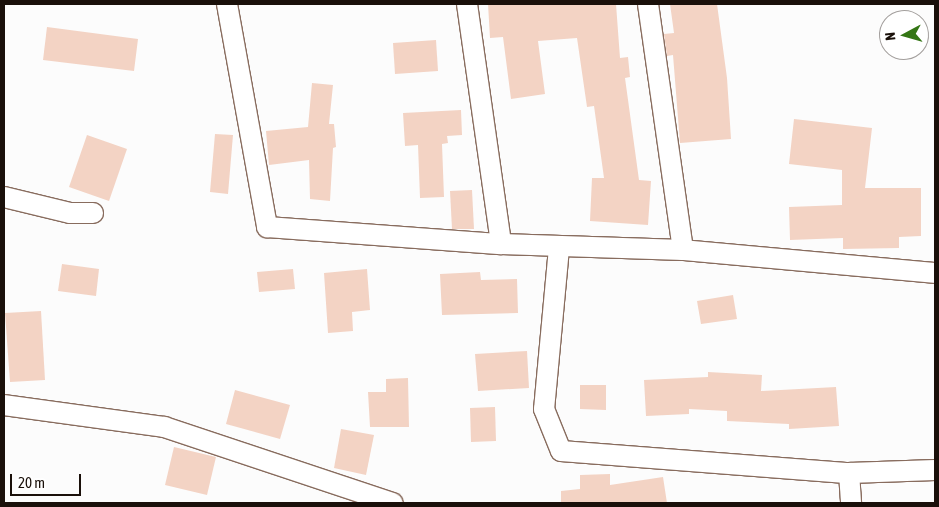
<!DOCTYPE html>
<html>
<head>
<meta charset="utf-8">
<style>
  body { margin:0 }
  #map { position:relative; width:939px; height:507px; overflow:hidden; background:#fcfcfc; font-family:"Asap Condensed",sans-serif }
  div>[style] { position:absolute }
  .building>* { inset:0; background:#f3d3c4 }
  .roads { filter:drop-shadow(1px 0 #886c5e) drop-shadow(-1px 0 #886c5e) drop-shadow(0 1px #886c5e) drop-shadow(0 -1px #886c5e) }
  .street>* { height:20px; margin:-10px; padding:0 10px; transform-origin:10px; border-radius:10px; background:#fff }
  span { translate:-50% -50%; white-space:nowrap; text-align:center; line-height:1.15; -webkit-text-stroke:4.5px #fff; paint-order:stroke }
  .frame { position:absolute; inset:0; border:5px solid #1a100a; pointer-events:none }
  .north { position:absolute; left:879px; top:10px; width:50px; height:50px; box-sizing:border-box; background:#fff; border:1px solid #a39f9d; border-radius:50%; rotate:264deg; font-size:14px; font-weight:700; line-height:20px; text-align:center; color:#1a100a }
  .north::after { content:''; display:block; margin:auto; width:18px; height:22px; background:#347615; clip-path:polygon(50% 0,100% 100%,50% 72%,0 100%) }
  .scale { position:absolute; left:10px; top:474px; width:71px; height:22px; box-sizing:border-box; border:2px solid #1a100a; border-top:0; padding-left:6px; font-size:15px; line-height:18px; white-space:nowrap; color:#1a100a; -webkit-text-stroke:4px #fff; paint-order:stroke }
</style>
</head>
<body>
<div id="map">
  <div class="building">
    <i style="clip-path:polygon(488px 4px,616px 4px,620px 58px,628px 57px,630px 77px,625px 78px,639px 180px,651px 181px,648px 225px,590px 221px,592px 178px,604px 178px,594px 106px,587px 107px,577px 38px,538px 41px,545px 94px,511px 99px,503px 37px,490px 38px)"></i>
    <i style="clip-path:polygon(670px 4px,717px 4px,727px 78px,731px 139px,680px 143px,673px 55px,667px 56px,664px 34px,674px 33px)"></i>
    <i style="clip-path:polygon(47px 27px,138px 39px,134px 71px,43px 60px)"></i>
    <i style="clip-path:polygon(436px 40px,438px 71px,395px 74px,393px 43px)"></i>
    <i style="clip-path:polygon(312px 83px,333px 85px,329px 124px,334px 124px,336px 147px,333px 148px,330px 201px,310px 199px,309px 160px,269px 165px,266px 131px,308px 127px)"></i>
    <i style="clip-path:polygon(461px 110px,462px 135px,447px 136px,448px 143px,442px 144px,444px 197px,420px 198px,418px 145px,405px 146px,403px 113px)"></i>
    <i style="clip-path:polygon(794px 119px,872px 128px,865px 188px,921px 188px,921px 236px,899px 237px,899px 248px,843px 249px,843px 238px,790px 240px,789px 207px,842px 205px,842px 170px,789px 164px)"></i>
    <i style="clip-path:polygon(215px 134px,233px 135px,228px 194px,210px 192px)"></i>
    <i style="clip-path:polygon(87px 135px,127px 149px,109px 201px,69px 187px)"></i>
    <i style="clip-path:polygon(472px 190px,474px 229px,452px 229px,450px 191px)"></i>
    <i style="clip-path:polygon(62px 264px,99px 269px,96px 296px,58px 291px)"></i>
    <i style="clip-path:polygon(293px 269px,295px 289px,259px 292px,257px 272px)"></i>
    <i style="clip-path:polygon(367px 269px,370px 310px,352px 312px,353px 331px,328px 333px,324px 273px)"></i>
    <i style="clip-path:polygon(480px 272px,481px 280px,517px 279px,518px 313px,442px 315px,440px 274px)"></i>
    <i style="clip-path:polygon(733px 295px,737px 319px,701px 324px,697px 301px)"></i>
    <i style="clip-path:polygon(41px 311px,45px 380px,10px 382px,5px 313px)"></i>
    <i style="clip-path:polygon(527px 351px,529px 388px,478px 391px,475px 354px)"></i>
    <i style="clip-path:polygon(708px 372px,762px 375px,761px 391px,836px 387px,839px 426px,789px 429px,789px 424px,727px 421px,727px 411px,689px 409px,689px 414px,646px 416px,644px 380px,708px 377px)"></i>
    <i style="clip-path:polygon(408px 378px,409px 427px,370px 427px,368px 392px,386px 392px,386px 379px)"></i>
    <i style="clip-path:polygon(580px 385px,606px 385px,606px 410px,580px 409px)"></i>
    <i style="clip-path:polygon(235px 390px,290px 405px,280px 439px,226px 424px)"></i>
    <i style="clip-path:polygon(495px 407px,496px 441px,471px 442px,470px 408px)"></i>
    <i style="clip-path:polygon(341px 429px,374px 435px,366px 475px,334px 468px)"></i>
    <i style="clip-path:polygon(174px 447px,216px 457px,207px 495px,165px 485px)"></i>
    <i style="clip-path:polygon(610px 474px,610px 485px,663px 477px,667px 503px,561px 503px,561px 491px,580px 489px,580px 475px)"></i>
  </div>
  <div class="roads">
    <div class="street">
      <i style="left:227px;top:4px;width:227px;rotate:79.8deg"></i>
      <i style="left:267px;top:227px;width:235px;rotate:4.2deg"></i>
      <i style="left:501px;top:244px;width:182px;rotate:1.9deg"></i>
      <i style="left:683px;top:250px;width:253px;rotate:5.2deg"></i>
      <i style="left:467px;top:4px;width:242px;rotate:81.9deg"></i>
      <i style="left:648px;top:4px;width:248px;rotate:81.9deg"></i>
      <i style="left:4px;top:197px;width:68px;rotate:13.6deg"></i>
      <i style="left:70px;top:213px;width:23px"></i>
      <i style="left:559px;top:248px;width:162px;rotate:95.3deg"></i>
      <i style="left:544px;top:409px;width:45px;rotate:68deg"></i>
      <i style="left:561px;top:451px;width:289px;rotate:4.4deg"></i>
      <i style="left:849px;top:473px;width:86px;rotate:-2deg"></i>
      <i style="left:4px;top:405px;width:162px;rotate:7.8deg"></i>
      <i style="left:164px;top:427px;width:241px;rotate:18.4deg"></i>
      <i style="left:849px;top:473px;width:30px;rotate:86deg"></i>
    </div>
  </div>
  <div class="frame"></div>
  <div class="north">N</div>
  <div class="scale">20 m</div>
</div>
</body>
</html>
